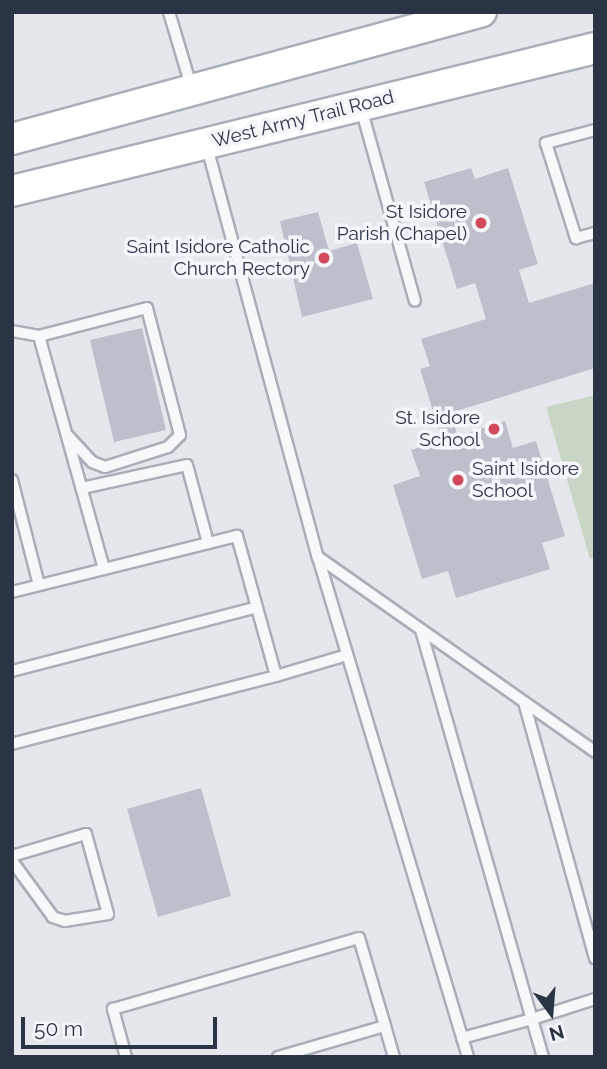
<!DOCTYPE html>
<html>
<head>
<meta charset="utf-8">
<style>
  body { margin:0 }
  #map { position:relative; width:607px; height:1069px; overflow:hidden; background:#e4e7ec; font-family:Raleway,sans-serif }
  div>[style] { position:absolute }
  .green>* { inset:0; background:#c9d6c5 }
  .building>* { inset:0; background:#bbc0ca }
  .roads { filter:drop-shadow(2px 0 #a9aeb7) drop-shadow(-2px 0 #a9aeb7) drop-shadow(0 2px #a9aeb7) drop-shadow(0 -2px #a9aeb7) }
  .lane>* { height:10px; margin:-5px; padding:0 5px; transform-origin:5px; border-radius:5px; background:#f7f8fa }
  .secondary>* { height:30px; margin:-15px; padding:0 15px; transform-origin:15px; border-radius:15px; background:#fff }
  .dots>* { width:19px; height:19px; translate:-50% -50%; box-sizing:border-box; border:4px solid #f4f6f9; border-radius:50% }
  span { translate:-50% -50%; white-space:nowrap; text-align:center; line-height:1.15; -webkit-text-stroke:7px #f4f6f9; paint-order:stroke }
  .street-label { font-size:19px; color:#2b3445 }
  .poi-label { font-size:19px; color:#2b3445 }
  .right { translate:-100% -50%; text-align:right }
  .left { translate:0 -50%; text-align:left }
  .frame { position:absolute; inset:0; border:14px solid #2b3445; pointer-events:none }
  .north { position:absolute; left:516px; top:978px; width:70px; height:70px; -webkit-text-stroke:5px #f4f6f9; paint-order:stroke; rotate:164deg; font-size:19px; font-weight:700; line-height:28px; text-align:center; color:#2b3445 }
  .north::after { content:''; display:block; margin:auto; width:24px; height:32px; background:#2b3445; clip-path:polygon(50% 0,100% 100%,50% 72%,0 100%) }
  .scale { position:absolute; left:21px; top:1017px; width:196px; height:32px; box-sizing:border-box; border:4px solid #2b3445; border-top:0; padding-left:9px; font-size:21px; line-height:24px; white-space:nowrap; color:#2b3445; -webkit-text-stroke:5px #f4f6f9; paint-order:stroke }
</style>
</head>
<body>
<div id="map">
  <div class="green">
    <i style="clip-path:polygon(595px 395px,595px 557px,590px 559px,546px 407px)"></i>
  </div>
  <div class="building">
    <i style="clip-path:polygon(471px 168px,475px 179px,508px 168px,538px 264px,519px 270px,529px 303px,595px 283px,595px 368px,450px 413px,458px 436px,505px 421px,513px 448px,536px 441px,565px 536px,542px 543px,550px 569px,456px 598px,448px 571px,422px 579px,393px 485px,420px 476px,411px 450px,442px 440px,420px 369px,430px 366px,421px 339px,486px 319px,475px 283px,457px 289px,424px 182px)"></i>
    <i style="clip-path:polygon(318px 212px,329px 251px,357px 243px,373px 299px,302px 317px,280px 221px)"></i>
    <i style="clip-path:polygon(142px 328px,166px 430px,114px 442px,90px 340px)"></i>
    <i style="clip-path:polygon(201px 788px,231px 896px,158px 917px,127px 809px)"></i>
  </div>
  <div class="roads">
    <div class="lane">
      <i style="left:169px;top:12px;width:80px;rotate:73.4deg"></i>
      <i style="left:361px;top:108px;width:200px;rotate:74.4deg"></i>
      <i style="left:595px;top:130px;width:51px;rotate:165.1deg"></i>
      <i style="left:546px;top:143px;width:100px;rotate:72.5deg"></i>
      <i style="left:576px;top:238px;width:20px;rotate:-15deg"></i>
      <i style="left:207px;top:147px;width:425px;rotate:74.9deg"></i>
      <i style="left:318px;top:557px;width:339px;rotate:35.1deg"></i>
      <i style="left:12px;top:331px;width:27px;rotate:10deg"></i>
      <i style="left:68px;top:436px;width:35px;rotate:47deg"></i>
      <i style="left:92px;top:462px;width:14px;rotate:21deg"></i>
      <i style="left:105px;top:467px;width:66px;rotate:-17.6deg"></i>
      <i style="left:168px;top:447px;width:17px;rotate:-45deg"></i>
      <i style="left:180px;top:435px;width:131px;rotate:-104.6deg"></i>
      <i style="left:147px;top:308px;width:112px;rotate:165.5deg"></i>
      <i style="left:39px;top:336px;width:242px;rotate:74.4deg"></i>
      <i style="left:12px;top:480px;width:108px;rotate:75.6deg"></i>
      <i style="left:82px;top:488px;width:107px;rotate:-12.4deg"></i>
      <i style="left:187px;top:465px;width:81px;rotate:74.9deg"></i>
      <i style="left:318px;top:557px;width:522px;rotate:73.3deg"></i>
      <i style="left:12px;top:592px;width:232px;rotate:-14deg"></i>
      <i style="left:237px;top:536px;width:145px;rotate:74.4deg"></i>
      <i style="left:276px;top:676px;width:273px;rotate:165.6deg"></i>
      <i style="left:421px;top:630px;width:405px;rotate:74.1deg"></i>
      <i style="left:532px;top:1019px;width:66px;rotate:-17.6deg"></i>
      <i style="left:12px;top:671px;width:253px;rotate:-14.6deg"></i>
      <i style="left:276px;top:676px;width:74px;rotate:-16.5deg"></i>
      <i style="left:524px;top:702px;width:266px;rotate:74.5deg"></i>
      <i style="left:12px;top:856px;width:77px;rotate:-16.6deg"></i>
      <i style="left:86px;top:834px;width:83px;rotate:74.6deg"></i>
      <i style="left:108px;top:914px;width:44px;rotate:170.8deg"></i>
      <i style="left:65px;top:921px;width:13px;rotate:-162deg"></i>
      <i style="left:53px;top:917px;width:69px;rotate:-126.2deg"></i>
      <i style="left:462px;top:1038px;width:73px;rotate:-15.2deg"></i>
      <i style="left:532px;top:1019px;width:40px;rotate:74deg"></i>
      <i style="left:126px;top:1057px;width:50px;rotate:-105.2deg"></i>
      <i style="left:113px;top:1009px;width:256px;rotate:-16.1deg"></i>
      <i style="left:359px;top:938px;width:92px;rotate:73.5deg"></i>
      <i style="left:278px;top:1057px;width:111px;rotate:-16.2deg"></i>
      <i style="left:385px;top:1026px;width:32px;rotate:74deg"></i>
    </div>
    <div class="secondary">
      <i style="left:12px;top:139px;width:486px;rotate:-15.2deg"></i>
      <i style="left:12px;top:191px;width:600px;rotate:-13.78deg"></i>
    </div>
  </div>
  <div class="dots">
    <i style="left:481px;top:223px;background:#d1495b"></i>
    <i style="left:324px;top:258px;background:#d1495b"></i>
    <i style="left:494px;top:429px;background:#d1495b"></i>
    <i style="left:458px;top:480px;background:#d1495b"></i>
  </div>
  <div class="street-label">
    <span style="left:303px;top:119px;rotate:-14deg">West Army Trail Road</span>
  </div>
  <div class="poi-label">
    <span class="right" style="left:467px;top:223px">St Isidore<br>Parish (Chapel)</span>
    <span class="right" style="left:310px;top:258px">Saint Isidore Catholic<br>Church Rectory</span>
    <span class="right" style="left:480px;top:429px">St. Isidore<br>School</span>
    <span class="left" style="left:472px;top:480px">Saint Isidore<br>School</span>
  </div>
  <div class="frame"></div>
  <div class="north">N</div>
  <div class="scale">50 m</div>
</div>
</body>
</html>
